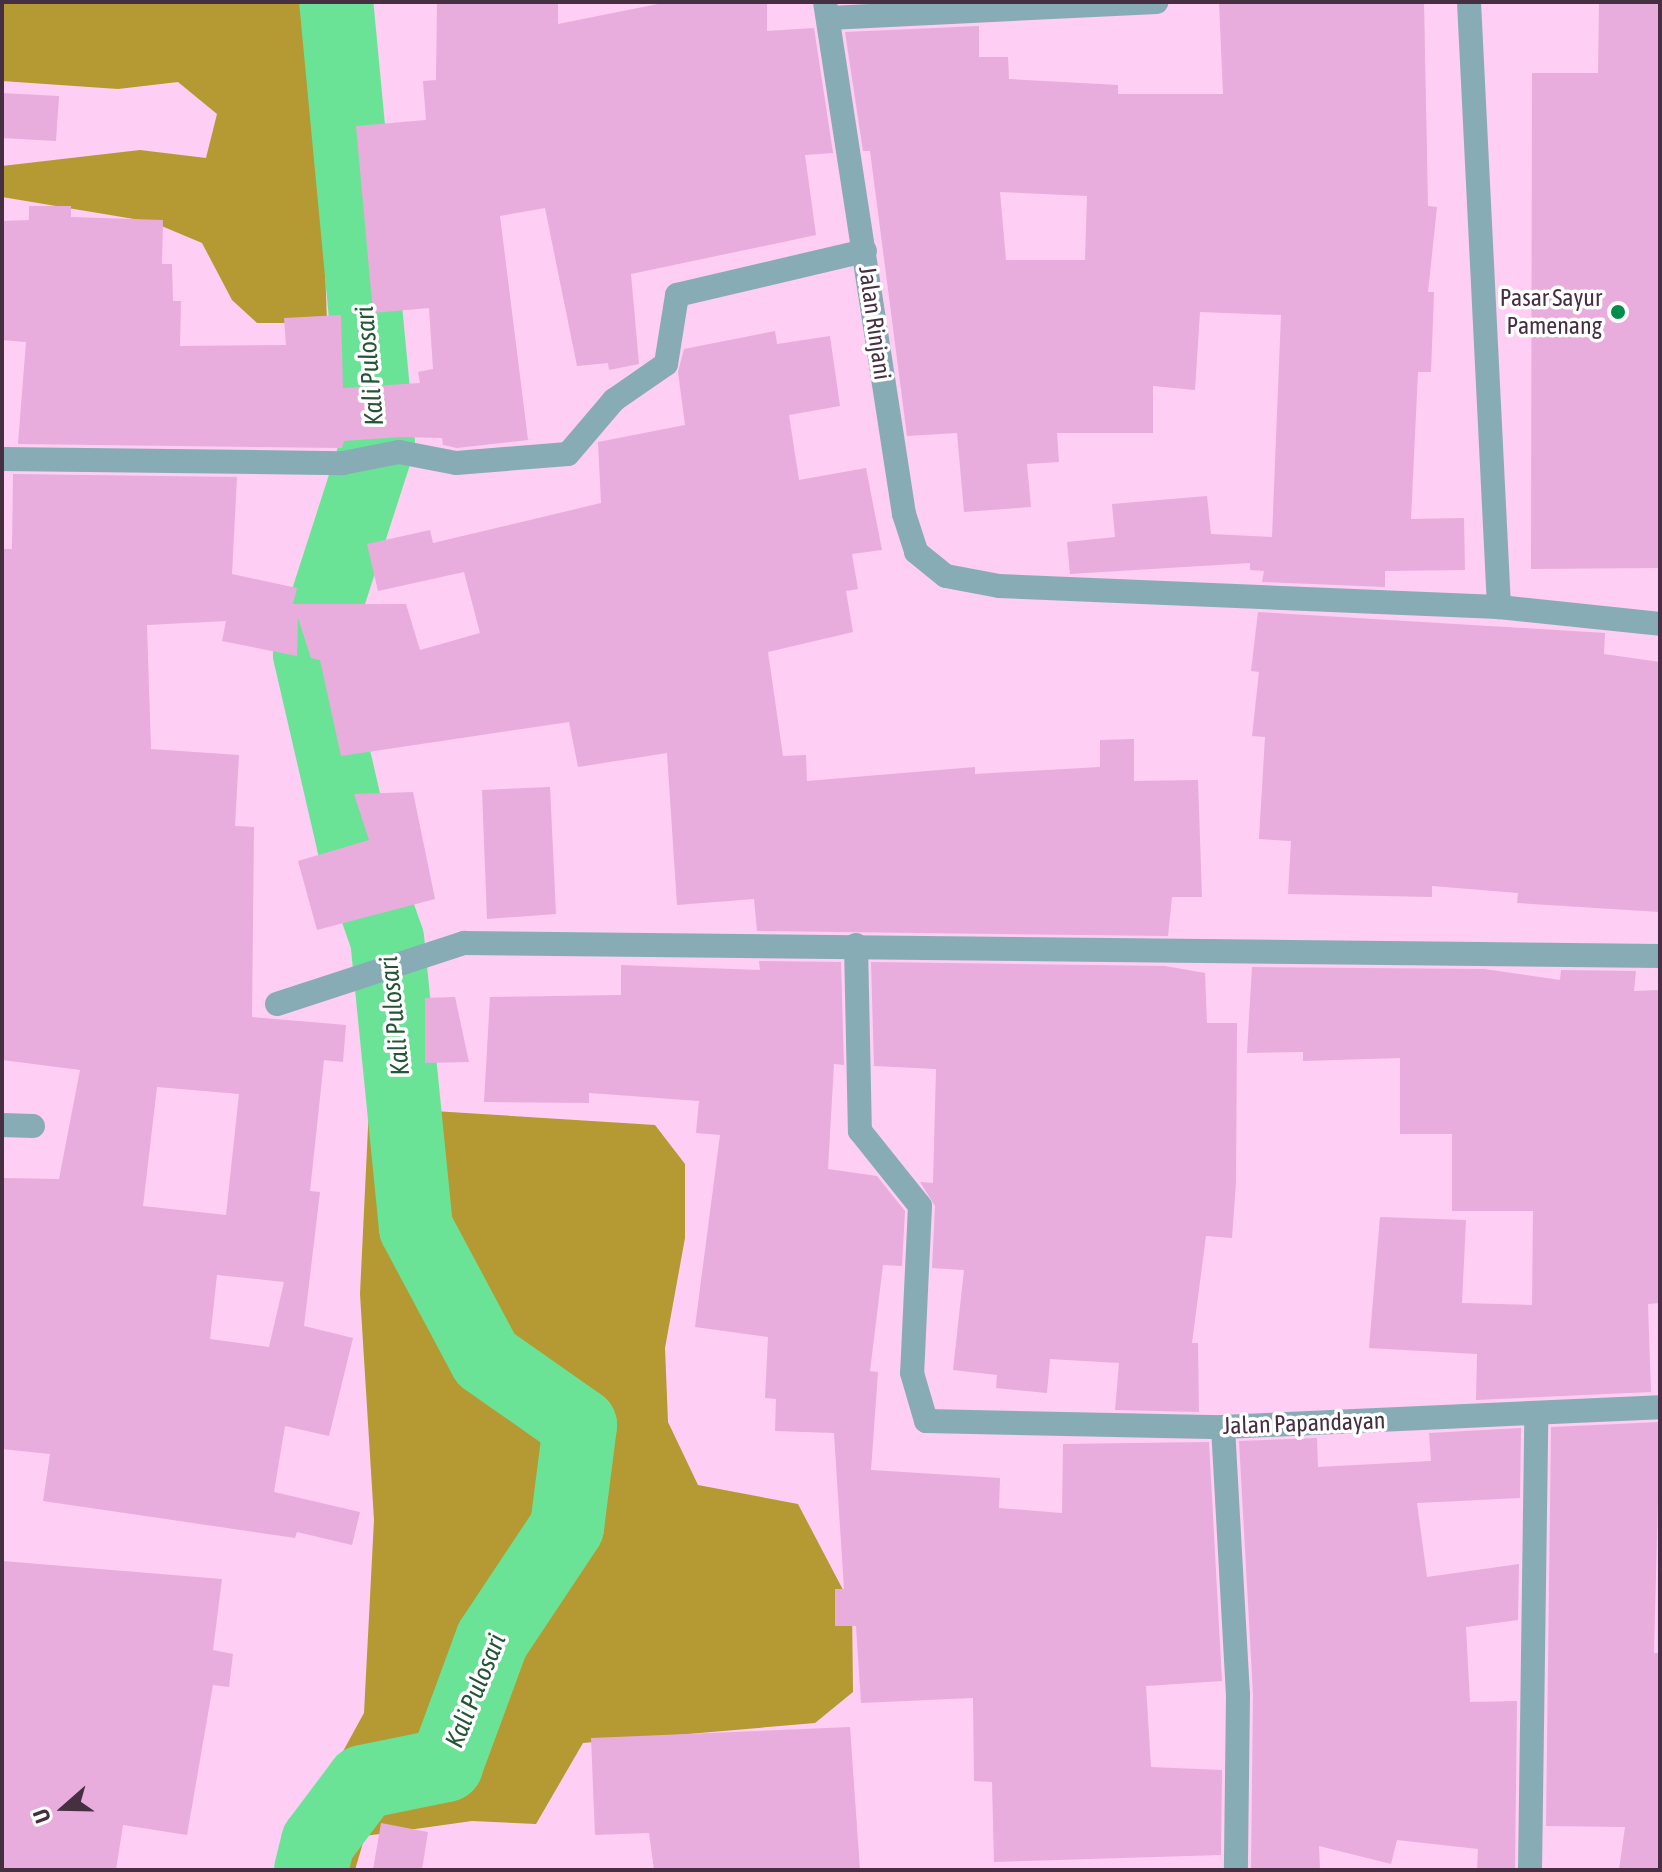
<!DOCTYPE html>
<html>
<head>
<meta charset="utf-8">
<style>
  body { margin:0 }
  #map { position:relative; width:1662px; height:1872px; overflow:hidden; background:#fecef4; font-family:"Asap Condensed",sans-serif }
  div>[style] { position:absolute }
  .forest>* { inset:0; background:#b59932 }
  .river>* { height:74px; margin:-37px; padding:0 37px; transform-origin:37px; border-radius:37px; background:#6be397 }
  .building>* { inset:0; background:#e8addc }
  .street>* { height:24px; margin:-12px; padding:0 12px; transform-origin:12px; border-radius:12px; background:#88acb5 }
  .dots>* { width:22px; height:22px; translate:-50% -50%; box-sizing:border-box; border:4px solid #fff; border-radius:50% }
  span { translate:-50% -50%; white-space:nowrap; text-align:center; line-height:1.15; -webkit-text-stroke:7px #fff; paint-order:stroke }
  .poi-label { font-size:24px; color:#472f42 }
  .right { translate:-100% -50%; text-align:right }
  .street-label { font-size:24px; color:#472f42 }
  .water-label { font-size:26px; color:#255536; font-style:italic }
  .frame { position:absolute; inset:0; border:4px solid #472f42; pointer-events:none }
  .north { position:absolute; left:24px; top:1768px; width:80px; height:80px; -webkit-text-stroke:6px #fff; paint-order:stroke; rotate:250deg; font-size:22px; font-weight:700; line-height:32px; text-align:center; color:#472f42 }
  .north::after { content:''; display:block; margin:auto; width:28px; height:36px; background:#472f42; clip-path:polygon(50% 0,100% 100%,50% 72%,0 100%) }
</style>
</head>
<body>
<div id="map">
  <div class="forest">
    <i style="clip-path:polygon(2px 2px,316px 2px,327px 323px,257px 323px,232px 300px,202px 243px,152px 222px,2px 197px,2px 166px,140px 150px,206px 158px,217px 114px,178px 82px,118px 89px,2px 81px)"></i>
    <i style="clip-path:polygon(369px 1107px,655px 1125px,685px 1164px,685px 1238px,665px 1348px,668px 1422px,698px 1485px,798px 1504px,852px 1607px,853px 1692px,815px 1723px,583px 1743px,536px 1824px,472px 1821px,365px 1836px,355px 1870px,278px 1870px,364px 1713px,374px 1520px,360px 1294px)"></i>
  </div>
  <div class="river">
    <i style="left:311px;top:1870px;width:29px;rotate:-76deg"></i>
    <i style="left:318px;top:1842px;width:75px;rotate:-53.1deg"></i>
    <i style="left:363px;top:1782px;width:85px;rotate:-11.6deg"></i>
    <i style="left:446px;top:1765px;width:133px;rotate:-69.8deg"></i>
    <i style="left:492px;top:1640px;width:136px;rotate:-56.4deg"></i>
    <i style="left:567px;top:1527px;width:103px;rotate:-82.7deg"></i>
    <i style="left:580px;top:1425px;width:115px;rotate:-144.9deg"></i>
    <i style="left:486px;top:1359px;width:149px;rotate:-118.1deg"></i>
    <i style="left:416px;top:1228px;width:290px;rotate:-95.7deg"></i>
    <i style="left:387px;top:939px;width:100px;rotate:-109.3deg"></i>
    <i style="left:354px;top:845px;width:196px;rotate:-103deg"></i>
    <i style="left:310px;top:654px;width:221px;rotate:-72.1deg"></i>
    <i style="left:378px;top:444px;width:444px;rotate:-95.4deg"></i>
  </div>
  <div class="building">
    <i style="clip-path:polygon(437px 2px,558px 2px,558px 24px,668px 2px,767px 2px,767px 31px,814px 28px,833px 153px,805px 155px,816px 235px,631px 274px,639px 364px,609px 370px,608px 363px,577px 366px,545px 208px,500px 216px,528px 440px,457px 448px,443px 445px,442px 438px,401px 437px,344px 441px,342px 448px,18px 444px,26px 342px,2px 340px,2px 221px,29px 220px,29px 206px,71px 206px,71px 217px,163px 220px,162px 264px,172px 264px,173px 301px,181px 301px,180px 346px,286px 345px,284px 318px,341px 315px,343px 388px,420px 383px,418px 372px,433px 369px,429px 308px,373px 313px,356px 126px,426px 120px,423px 81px,436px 80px)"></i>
    <i style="clip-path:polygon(evenodd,1219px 2px,1424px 2px,1428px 206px,1437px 207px,1428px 292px,1434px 292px,1431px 372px,1418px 372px,1411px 519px,1464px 518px,1465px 570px,1385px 571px,1385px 587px,1262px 582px,1264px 571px,1250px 570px,1250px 563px,1070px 574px,1067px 542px,1115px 537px,1112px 504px,1207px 496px,1211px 534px,1272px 537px,1281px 315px,1200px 312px,1195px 390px,1153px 386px,1153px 433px,1057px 433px,1059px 462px,1027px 464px,1031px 507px,964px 512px,957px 433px,907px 436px,870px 151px,863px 151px,845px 32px,979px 26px,979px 57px,1008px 57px,1009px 79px,1118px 85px,1118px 94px,1223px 94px,1219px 2px,1000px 192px,1087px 196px,1085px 260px,1006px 260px,1000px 192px)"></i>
    <i style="clip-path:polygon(1599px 2px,1660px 2px,1660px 568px,1531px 569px,1532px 73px,1598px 73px)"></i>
    <i style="clip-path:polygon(2px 93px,59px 96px,56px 141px,2px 138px)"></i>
    <i style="clip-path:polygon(evenodd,775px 331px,777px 344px,830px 336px,840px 406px,789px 415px,799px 480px,866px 468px,882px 550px,852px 554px,858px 589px,846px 591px,853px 632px,768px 652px,783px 756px,806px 755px,807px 781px,975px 767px,975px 774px,1100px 767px,1100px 740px,1134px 739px,1134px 781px,1198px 780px,1202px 897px,1172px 897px,1168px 936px,757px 931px,754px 899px,677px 905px,667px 753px,578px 767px,569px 722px,341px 756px,320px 660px,311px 658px,298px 618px,297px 656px,222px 641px,226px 621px,147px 625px,151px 749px,239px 755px,235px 826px,254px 827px,252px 1017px,346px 1025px,343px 1062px,324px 1060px,310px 1191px,320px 1192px,304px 1326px,353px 1338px,329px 1436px,285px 1426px,274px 1492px,360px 1512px,352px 1545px,297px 1532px,295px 1538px,43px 1501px,50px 1454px,2px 1449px,2px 1178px,59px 1179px,80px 1070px,2px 1060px,2px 549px,12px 549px,13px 474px,237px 477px,232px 574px,297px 588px,293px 604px,406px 604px,420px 650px,480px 633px,464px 572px,378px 591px,367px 544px,430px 530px,433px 543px,601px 503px,598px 442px,685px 425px,678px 372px,684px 349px,775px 331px,157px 1087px,239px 1094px,226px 1215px,143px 1206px,157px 1087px,775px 331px,217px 1275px,284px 1282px,269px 1347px,210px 1339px,217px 1275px)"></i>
    <i style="clip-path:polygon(1258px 612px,1605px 633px,1604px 654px,1660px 662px,1660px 912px,1517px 903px,1518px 893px,1432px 886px,1432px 897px,1288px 894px,1291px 841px,1259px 839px,1265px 737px,1252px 736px,1259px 672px,1251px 671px)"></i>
    <i style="clip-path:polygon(550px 787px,556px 914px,487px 919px,482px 790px)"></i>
    <i style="clip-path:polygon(413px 792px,435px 899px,317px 930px,298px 861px,369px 840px,354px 794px)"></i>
    <i style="clip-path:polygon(759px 961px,841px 962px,844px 1065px,834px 1064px,828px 1169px,877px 1176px,905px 1211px,902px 1266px,883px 1265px,870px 1371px,878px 1372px,871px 1470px,1000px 1478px,999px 1508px,1062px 1513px,1063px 1444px,1209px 1442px,1222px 1681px,1146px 1686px,1151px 1767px,1222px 1770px,1221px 1855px,994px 1862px,992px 1782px,974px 1781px,973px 1698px,861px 1703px,856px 1626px,835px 1626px,835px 1589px,844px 1589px,834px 1433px,775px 1431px,776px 1399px,765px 1398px,768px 1337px,695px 1327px,720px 1135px,696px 1133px,699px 1101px,589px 1093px,589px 1103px,484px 1102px,490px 997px,621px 995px,621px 965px,760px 970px)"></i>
    <i style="clip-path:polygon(871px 962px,1165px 966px,1205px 973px,1207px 1023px,1237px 1023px,1236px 1182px,1232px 1238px,1206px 1236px,1192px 1343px,1198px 1343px,1199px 1412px,1115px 1410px,1119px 1363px,1050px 1359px,1047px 1393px,996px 1388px,997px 1375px,953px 1370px,964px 1270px,932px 1268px,935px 1206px,920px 1182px,933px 1183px,936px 1069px,874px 1066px)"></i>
    <i style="clip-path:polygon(1252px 967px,1484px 969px,1560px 980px,1561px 970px,1636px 971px,1634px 991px,1660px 990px,1660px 1303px,1648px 1304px,1651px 1392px,1476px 1400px,1477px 1354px,1369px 1348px,1380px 1217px,1466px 1220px,1462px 1303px,1532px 1305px,1533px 1211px,1452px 1211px,1452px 1134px,1400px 1134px,1400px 1058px,1303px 1061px,1303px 1052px,1247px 1053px)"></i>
    <i style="clip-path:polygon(455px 997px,469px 1062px,425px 1063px,425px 998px)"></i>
    <i style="clip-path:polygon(1660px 1422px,1654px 1653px,1660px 1653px,1660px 1870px,1619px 1870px,1625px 1827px,1546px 1826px,1551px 1427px)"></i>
    <i style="clip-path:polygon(1521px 1428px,1520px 1498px,1417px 1503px,1427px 1577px,1519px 1564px,1518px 1620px,1466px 1627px,1470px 1702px,1517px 1701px,1515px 1870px,1477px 1870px,1478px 1849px,1397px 1840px,1391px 1864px,1319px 1846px,1320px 1870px,1251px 1870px,1253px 1694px,1239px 1441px,1317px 1438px,1318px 1467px,1431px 1461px,1429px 1433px)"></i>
    <i style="clip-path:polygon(2px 1561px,222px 1579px,213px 1650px,233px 1654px,229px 1687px,213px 1685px,187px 1835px,123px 1825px,116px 1870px,2px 1870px)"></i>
    <i style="clip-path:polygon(850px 1727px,860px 1870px,654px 1870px,649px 1833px,595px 1835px,591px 1738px)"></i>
    <i style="clip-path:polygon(381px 1823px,428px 1832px,422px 1870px,373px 1870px)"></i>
  </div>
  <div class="street">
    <i style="left:825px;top:2px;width:518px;rotate:81.23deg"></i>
    <i style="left:904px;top:514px;width:40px;rotate:72deg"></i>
    <i style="left:916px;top:552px;width:38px;rotate:39deg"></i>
    <i style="left:946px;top:576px;width:54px;rotate:10.7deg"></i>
    <i style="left:999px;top:586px;width:500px;rotate:2.41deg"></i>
    <i style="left:1469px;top:2px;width:606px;rotate:87.16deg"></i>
    <i style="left:1499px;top:607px;width:162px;rotate:6deg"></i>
    <i style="left:829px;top:18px;width:328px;rotate:-2.8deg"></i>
    <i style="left:2px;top:459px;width:341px;rotate:0.7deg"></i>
    <i style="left:343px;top:463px;width:57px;rotate:-11.1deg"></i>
    <i style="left:399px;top:452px;width:58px;rotate:10.9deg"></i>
    <i style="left:456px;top:463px;width:112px;rotate:-4.6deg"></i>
    <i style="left:568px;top:454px;width:71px;rotate:-49.6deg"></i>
    <i style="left:614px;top:400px;width:63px;rotate:-34.7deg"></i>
    <i style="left:666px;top:364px;width:70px;rotate:-80.9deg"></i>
    <i style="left:677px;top:295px;width:193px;rotate:-13.2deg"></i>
    <i style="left:856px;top:945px;width:186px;rotate:88.8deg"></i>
    <i style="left:860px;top:1131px;width:96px;rotate:51.3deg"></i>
    <i style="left:920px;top:1206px;width:167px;rotate:92.7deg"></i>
    <i style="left:912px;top:1373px;width:50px;rotate:73.7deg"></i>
    <i style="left:926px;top:1421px;width:297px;rotate:1.2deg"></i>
    <i style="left:1223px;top:1427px;width:437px;rotate:-2.6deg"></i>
    <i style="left:277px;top:1004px;width:197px;rotate:-18.1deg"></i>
    <i style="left:464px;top:943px;width:1196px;rotate:0.62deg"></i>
    <i style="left:2px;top:1125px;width:31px;rotate:2deg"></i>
    <i style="left:1223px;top:1427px;width:268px;rotate:86.8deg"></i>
    <i style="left:1238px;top:1695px;width:175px;rotate:90.7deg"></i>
    <i style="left:1530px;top:1870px;width:456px;rotate:-89.2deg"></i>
  </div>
  <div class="dots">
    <i style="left:1618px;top:312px;background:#008e4c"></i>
  </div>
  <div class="poi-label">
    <span class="right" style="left:1602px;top:312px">Pasar Sayur<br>Pamenang</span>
  </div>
  <div class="street-label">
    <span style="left:875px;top:323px;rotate:82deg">Jalan Rinjani</span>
    <span style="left:1304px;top:1423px;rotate:-2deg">Jalan Papandayan</span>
  </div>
  <div class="water-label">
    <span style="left:370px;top:366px;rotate:-95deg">Kali Pulosari</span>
    <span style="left:395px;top:1016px;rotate:-96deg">Kali Pulosari</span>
    <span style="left:476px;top:1691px;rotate:-68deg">Kali Pulosari</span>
  </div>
  <div class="frame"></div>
  <div class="north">U</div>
</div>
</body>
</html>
